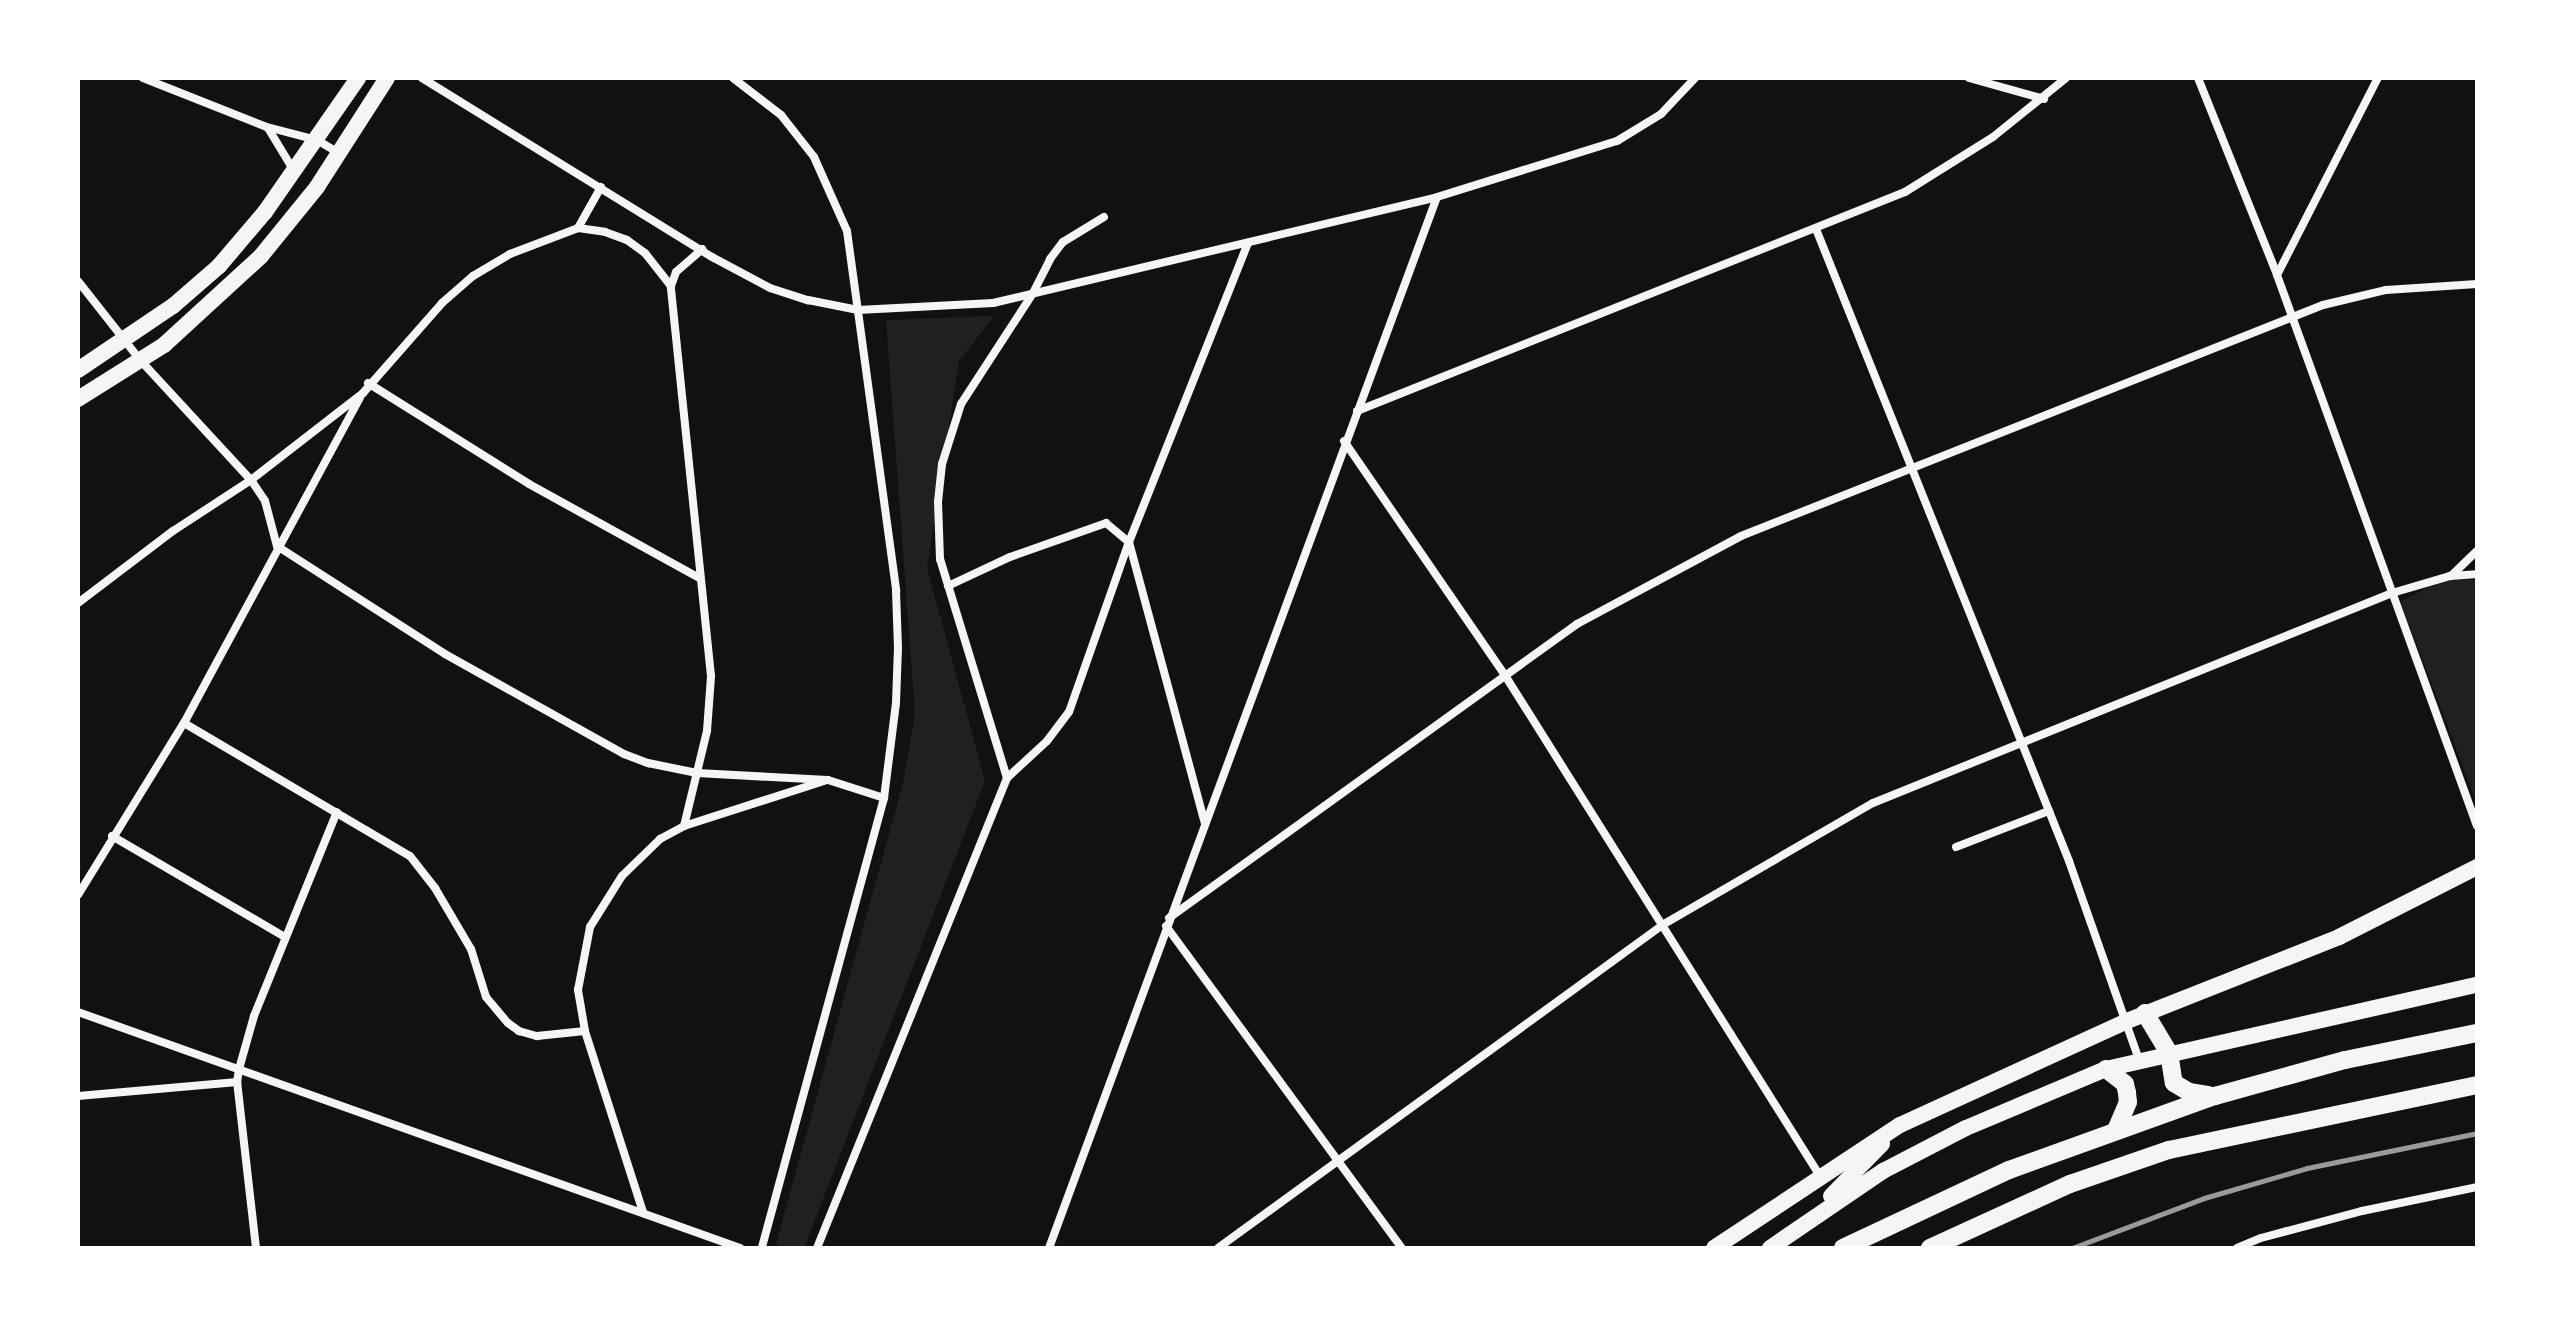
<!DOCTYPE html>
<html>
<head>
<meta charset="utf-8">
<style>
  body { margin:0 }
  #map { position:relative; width:2555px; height:1326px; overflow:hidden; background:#111; font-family:Cabin,sans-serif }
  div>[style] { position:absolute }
  .green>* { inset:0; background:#202020 }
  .minor>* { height:8px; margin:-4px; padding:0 4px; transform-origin:4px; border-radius:4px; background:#f5f5f5 }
  .secondary>* { height:16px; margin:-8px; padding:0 8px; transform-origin:8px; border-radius:8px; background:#f5f5f5 }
  .trunk>* { height:18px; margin:-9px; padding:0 9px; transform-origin:9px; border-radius:9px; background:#f5f5f5 }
  .rail>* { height:5px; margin:-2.5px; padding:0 2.5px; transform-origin:2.5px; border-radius:2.5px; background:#9a9a9a }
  span { translate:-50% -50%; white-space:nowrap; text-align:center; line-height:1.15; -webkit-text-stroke:8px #fff; paint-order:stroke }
  .frame { position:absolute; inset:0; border:80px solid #fff; pointer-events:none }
</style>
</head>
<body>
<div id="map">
  <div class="green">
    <i style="clip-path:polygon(994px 316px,959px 361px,927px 568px,985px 781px,804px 1248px,783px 1248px,776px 1244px,903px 783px,915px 714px,886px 320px)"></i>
    <i style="clip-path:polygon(2457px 579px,2477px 580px,2477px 804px,2401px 602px,2428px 587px)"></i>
  </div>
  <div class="minor">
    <i style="left:143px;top:78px;width:133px;rotate:21.6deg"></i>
    <i style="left:267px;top:127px;width:52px;rotate:14.6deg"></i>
    <i style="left:317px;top:140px;width:26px;rotate:31deg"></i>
    <i style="left:422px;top:78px;width:341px;rotate:31.7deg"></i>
    <i style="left:712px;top:257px;width:66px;rotate:28.1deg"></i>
    <i style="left:770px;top:288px;width:40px;rotate:18deg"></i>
    <i style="left:808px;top:300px;width:51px;rotate:11.3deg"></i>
    <i style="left:858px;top:310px;width:135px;rotate:-3deg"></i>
    <i style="left:993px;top:303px;width:456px;rotate:-13.4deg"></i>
    <i style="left:1437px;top:197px;width:189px;rotate:-17.3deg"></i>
    <i style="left:1617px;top:141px;width:52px;rotate:-31.5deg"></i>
    <i style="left:1661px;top:114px;width:50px;rotate:-46.6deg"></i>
    <i style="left:733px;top:78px;width:61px;rotate:37.6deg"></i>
    <i style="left:781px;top:115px;width:53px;rotate:51.8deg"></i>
    <i style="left:814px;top:157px;width:81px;rotate:66deg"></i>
    <i style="left:847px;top:231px;width:363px;rotate:82.2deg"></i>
    <i style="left:896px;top:591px;width:57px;rotate:88deg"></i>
    <i style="left:898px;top:648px;width:55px;rotate:92.1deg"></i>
    <i style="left:896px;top:703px;width:96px;rotate:97.2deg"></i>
    <i style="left:884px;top:798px;width:466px;rotate:105.2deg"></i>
    <i style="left:1969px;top:78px;width:78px;rotate:15.6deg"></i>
    <i style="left:2198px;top:78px;width:212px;rotate:68.1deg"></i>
    <i style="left:2277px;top:275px;width:586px;rotate:70.05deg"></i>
    <i style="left:268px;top:128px;width:50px;rotate:58.8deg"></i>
    <i style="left:578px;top:228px;width:27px;rotate:8deg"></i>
    <i style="left:605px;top:232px;width:23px;rotate:20deg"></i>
    <i style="left:627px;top:240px;width:22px;rotate:36deg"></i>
    <i style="left:645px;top:253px;width:42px;rotate:51.8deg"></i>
    <i style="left:1816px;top:229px;width:681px;rotate:68.18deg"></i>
    <i style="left:2069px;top:861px;width:211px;rotate:70.6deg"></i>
    <i style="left:2277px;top:275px;width:221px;rotate:-62.9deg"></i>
    <i style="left:78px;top:281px;width:102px;rotate:51.8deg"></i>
    <i style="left:141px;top:361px;width:162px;rotate:47.3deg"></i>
    <i style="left:251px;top:480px;width:25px;rotate:56deg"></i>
    <i style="left:265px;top:501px;width:47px;rotate:75.1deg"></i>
    <i style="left:277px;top:546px;width:200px;rotate:32.7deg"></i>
    <i style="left:445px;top:654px;width:205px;rotate:29.2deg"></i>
    <i style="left:624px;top:754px;width:26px;rotate:21deg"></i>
    <i style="left:648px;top:763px;width:50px;rotate:11.5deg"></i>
    <i style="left:697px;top:773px;width:131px;rotate:3.1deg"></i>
    <i style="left:828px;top:780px;width:59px;rotate:17.8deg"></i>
    <i style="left:368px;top:383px;width:190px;rotate:32.1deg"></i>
    <i style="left:529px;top:484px;width:194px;rotate:28.9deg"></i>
    <i style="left:1357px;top:411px;width:590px;rotate:-21.78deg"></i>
    <i style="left:1905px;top:192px;width:104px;rotate:-32deg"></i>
    <i style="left:1993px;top:137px;width:94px;rotate:-38.9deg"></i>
    <i style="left:1344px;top:441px;width:286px;rotate:55.5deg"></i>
    <i style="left:1506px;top:677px;width:590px;rotate:57.82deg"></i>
    <i style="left:2451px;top:576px;width:36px;rotate:-44deg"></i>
    <i style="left:948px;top:586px;width:68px;rotate:-25.1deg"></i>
    <i style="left:1010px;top:557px;width:102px;rotate:-19.5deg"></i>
    <i style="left:1106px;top:523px;width:30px;rotate:40deg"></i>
    <i style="left:1129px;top:542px;width:291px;rotate:74.9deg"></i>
    <i style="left:78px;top:603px;width:119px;rotate:-37.2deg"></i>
    <i style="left:173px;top:531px;width:93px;rotate:-33.2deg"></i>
    <i style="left:251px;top:480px;width:142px;rotate:-37.8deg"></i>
    <i style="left:363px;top:393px;width:120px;rotate:-48.7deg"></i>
    <i style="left:442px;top:303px;width:41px;rotate:-41.1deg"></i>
    <i style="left:473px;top:276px;width:43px;rotate:-30.7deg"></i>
    <i style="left:510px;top:254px;width:73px;rotate:-20.9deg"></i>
    <i style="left:578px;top:228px;width:47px;rotate:-60.7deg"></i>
    <i style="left:184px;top:723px;width:262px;rotate:30.5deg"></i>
    <i style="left:410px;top:856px;width:41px;rotate:52deg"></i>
    <i style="left:435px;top:888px;width:71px;rotate:59.5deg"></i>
    <i style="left:471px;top:949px;width:50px;rotate:72.6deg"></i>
    <i style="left:486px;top:997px;width:34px;rotate:50deg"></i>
    <i style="left:508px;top:1023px;width:14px;rotate:36deg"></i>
    <i style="left:519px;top:1031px;width:19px;rotate:16deg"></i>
    <i style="left:537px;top:1036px;width:48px;rotate:-5.9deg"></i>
    <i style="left:1007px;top:778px;width:54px;rotate:-42.8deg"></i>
    <i style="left:1047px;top:741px;width:36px;rotate:-53deg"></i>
    <i style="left:1069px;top:712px;width:180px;rotate:-70.6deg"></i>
    <i style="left:1129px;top:542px;width:322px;rotate:-68.3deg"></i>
    <i style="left:684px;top:826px;width:98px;rotate:-76.4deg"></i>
    <i style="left:707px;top:731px;width:55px;rotate:-85.8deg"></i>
    <i style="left:711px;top:676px;width:392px;rotate:-95.9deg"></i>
    <i style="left:671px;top:286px;width:15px;rotate:-70deg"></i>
    <i style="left:676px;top:272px;width:35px;rotate:-41deg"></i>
    <i style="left:112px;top:836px;width:200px;rotate:30.3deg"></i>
    <i style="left:1956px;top:847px;width:100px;rotate:-21.2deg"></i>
    <i style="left:78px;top:895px;width:202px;rotate:-58.4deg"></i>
    <i style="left:184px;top:723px;width:370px;rotate:-61.6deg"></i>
    <i style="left:1169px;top:918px;width:503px;rotate:-35.78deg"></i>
    <i style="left:1577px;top:624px;width:186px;rotate:-28.2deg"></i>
    <i style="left:1741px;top:536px;width:626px;rotate:-21.65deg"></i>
    <i style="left:2323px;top:305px;width:65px;rotate:-13.4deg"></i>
    <i style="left:2386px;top:290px;width:91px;rotate:-3.8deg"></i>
    <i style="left:1166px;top:926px;width:399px;rotate:53.8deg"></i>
    <i style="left:78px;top:1012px;width:703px;rotate:19.62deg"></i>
    <i style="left:78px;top:1096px;width:160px;rotate:-5deg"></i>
    <i style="left:643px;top:1212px;width:190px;rotate:-107.8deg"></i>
    <i style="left:585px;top:1031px;width:42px;rotate:-99.7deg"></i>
    <i style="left:578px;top:990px;width:64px;rotate:-79.2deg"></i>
    <i style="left:590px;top:927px;width:60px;rotate:-57.9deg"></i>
    <i style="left:622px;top:876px;width:53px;rotate:-44.2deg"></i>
    <i style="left:660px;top:839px;width:27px;rotate:-28deg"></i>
    <i style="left:684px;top:826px;width:147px;rotate:-17.8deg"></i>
    <i style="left:256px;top:1248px;width:167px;rotate:-96.5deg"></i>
    <i style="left:237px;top:1082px;width:13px;rotate:-81deg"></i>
    <i style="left:239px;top:1069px;width:55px;rotate:-74.2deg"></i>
    <i style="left:254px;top:1016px;width:220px;rotate:-67.9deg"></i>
    <i style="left:817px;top:1248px;width:507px;rotate:-67.99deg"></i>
    <i style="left:1007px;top:778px;width:229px;rotate:-107deg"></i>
    <i style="left:940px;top:559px;width:57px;rotate:-92deg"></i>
    <i style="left:938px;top:502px;width:38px;rotate:-84deg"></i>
    <i style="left:942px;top:464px;width:63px;rotate:-72.4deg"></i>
    <i style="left:961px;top:404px;width:132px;rotate:-57deg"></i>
    <i style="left:1033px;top:293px;width:38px;rotate:-63deg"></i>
    <i style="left:1050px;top:259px;width:21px;rotate:-53deg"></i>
    <i style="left:1063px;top:242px;width:48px;rotate:-31.4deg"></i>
    <i style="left:1049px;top:1248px;width:1120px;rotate:-69.74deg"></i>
    <i style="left:1218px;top:1248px;width:551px;rotate:-36deg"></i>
    <i style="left:1664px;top:924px;width:241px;rotate:-30.1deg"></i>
    <i style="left:1873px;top:803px;width:560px;rotate:-22.03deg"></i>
    <i style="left:2392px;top:593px;width:60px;rotate:-16.3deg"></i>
    <i style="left:2450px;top:576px;width:27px;rotate:-4deg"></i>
    <i style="left:2237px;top:1248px;width:26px;rotate:-23deg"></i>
    <i style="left:2261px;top:1238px;width:105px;rotate:-15deg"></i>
    <i style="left:2362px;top:1211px;width:117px;rotate:-11.8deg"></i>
  </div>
  <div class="secondary">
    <i style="left:78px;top:370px;width:115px;rotate:-34deg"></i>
    <i style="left:173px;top:306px;width:61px;rotate:-41deg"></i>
    <i style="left:219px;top:266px;width:71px;rotate:-49.6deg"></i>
    <i style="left:265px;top:212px;width:163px;rotate:-55.2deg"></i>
    <i style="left:78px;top:399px;width:102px;rotate:-32.1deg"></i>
    <i style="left:164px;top:345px;width:132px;rotate:-42.5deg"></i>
    <i style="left:261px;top:256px;width:89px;rotate:-50.9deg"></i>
    <i style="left:317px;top:187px;width:130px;rotate:-57.3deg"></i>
    <i style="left:1831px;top:1196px;width:73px;rotate:-45.6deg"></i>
    <i style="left:1714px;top:1248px;width:223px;rotate:-33.5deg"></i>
    <i style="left:1900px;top:1125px;width:250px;rotate:-24.6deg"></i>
    <i style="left:2127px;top:1021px;width:228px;rotate:-21.6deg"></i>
    <i style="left:2339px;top:937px;width:155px;rotate:-26.9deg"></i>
    <i style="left:1770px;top:1248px;width:137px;rotate:-34.3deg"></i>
    <i style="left:1883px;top:1171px;width:93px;rotate:-27.4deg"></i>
    <i style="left:1966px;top:1128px;width:152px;rotate:-22.9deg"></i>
    <i style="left:2106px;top:1069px;width:380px;rotate:-12.8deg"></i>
  </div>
  <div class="trunk">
    <i style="left:2145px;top:1013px;width:47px;rotate:59deg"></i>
    <i style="left:2169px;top:1053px;width:30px;rotate:81deg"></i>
    <i style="left:2174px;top:1083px;width:17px;rotate:31deg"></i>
    <i style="left:2189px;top:1092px;width:20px;rotate:9deg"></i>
    <i style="left:2106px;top:1069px;width:24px;rotate:38deg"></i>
    <i style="left:2125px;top:1084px;width:9px;rotate:77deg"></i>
    <i style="left:2127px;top:1093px;width:9px;rotate:84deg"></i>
    <i style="left:2128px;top:1102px;width:30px;rotate:113deg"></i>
    <i style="left:1843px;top:1248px;width:183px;rotate:-25.2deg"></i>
    <i style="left:2009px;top:1170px;width:219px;rotate:-19.8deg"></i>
    <i style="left:2215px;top:1096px;width:135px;rotate:-15.5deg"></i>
    <i style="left:2345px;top:1060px;width:135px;rotate:-11.6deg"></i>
    <i style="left:1930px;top:1248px;width:154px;rotate:-24.6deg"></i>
    <i style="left:2070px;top:1184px;width:105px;rotate:-19deg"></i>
    <i style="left:2169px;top:1150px;width:315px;rotate:-11.9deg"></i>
  </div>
  <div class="rail">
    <i style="left:2072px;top:1248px;width:141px;rotate:-20.7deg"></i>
    <i style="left:2204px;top:1198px;width:107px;rotate:-16.2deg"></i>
    <i style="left:2307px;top:1168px;width:174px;rotate:-11.6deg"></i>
  </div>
  <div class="frame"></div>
</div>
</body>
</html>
